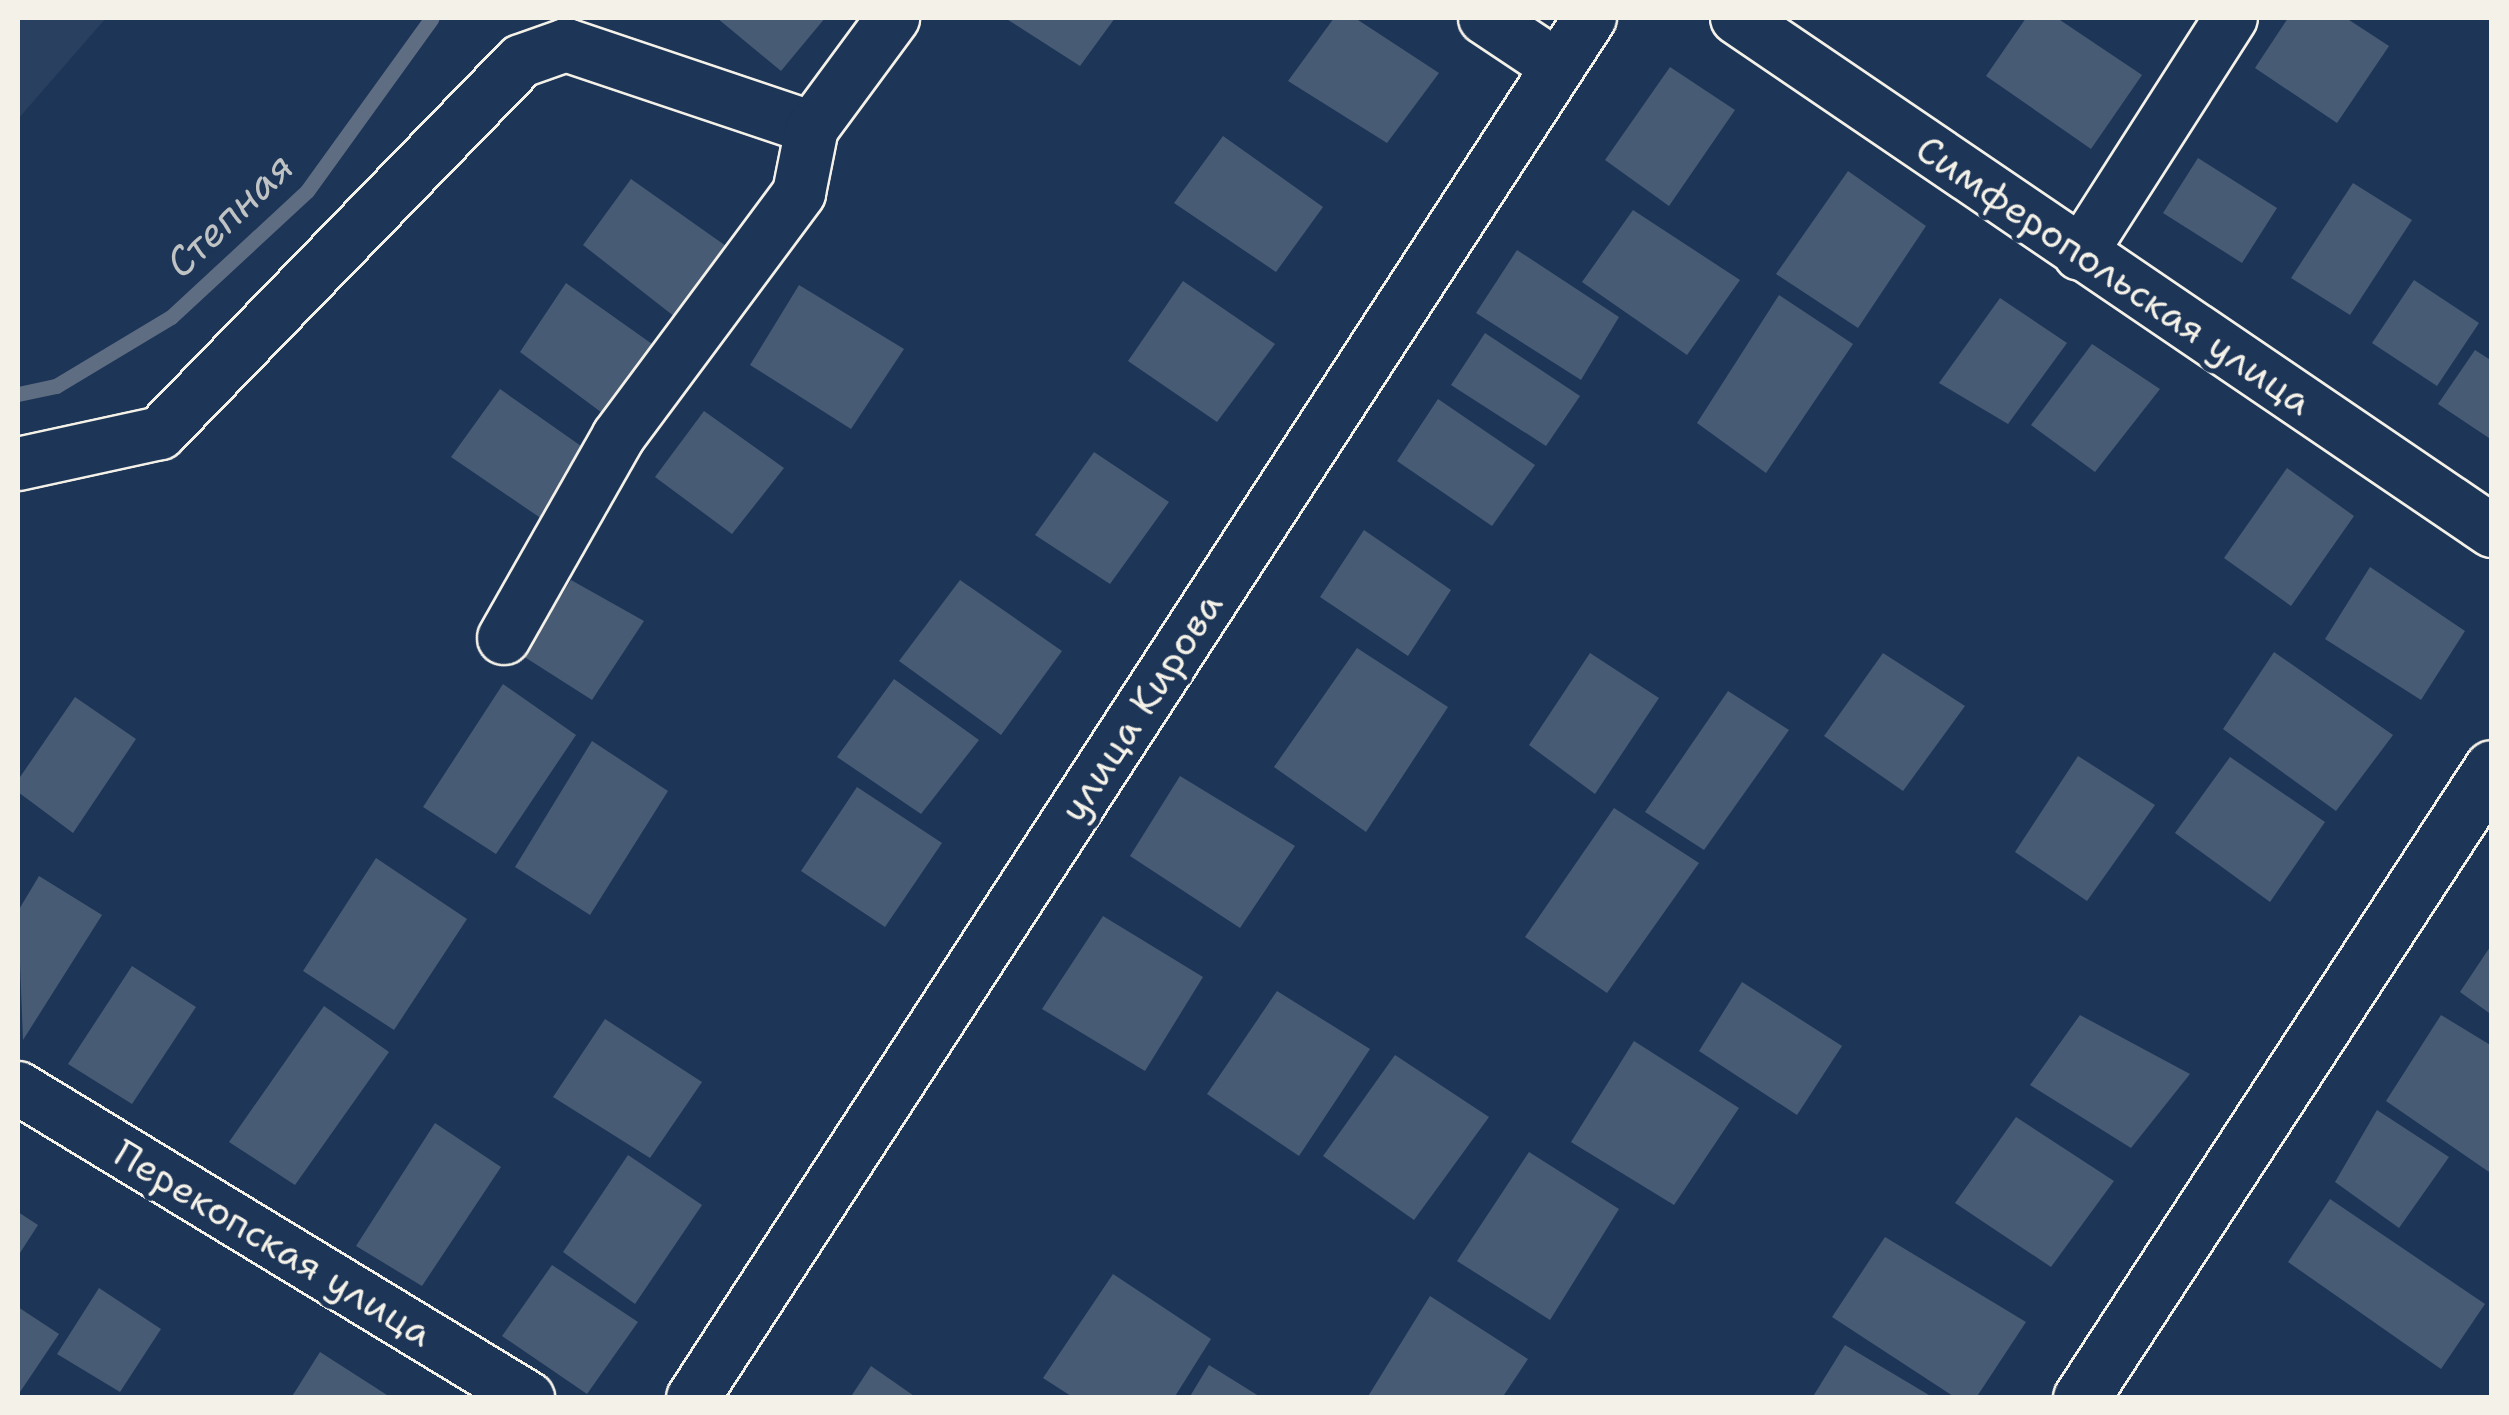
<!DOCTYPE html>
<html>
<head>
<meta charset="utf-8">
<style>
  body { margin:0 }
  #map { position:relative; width:2509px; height:1415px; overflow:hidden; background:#1d3557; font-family:"Shantell Sans",sans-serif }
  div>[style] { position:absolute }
  .built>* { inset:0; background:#2a4060 }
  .stream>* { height:15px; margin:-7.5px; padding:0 7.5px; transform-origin:7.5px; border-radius:7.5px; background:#5e6d82 }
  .building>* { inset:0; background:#485b74 }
  .roads { filter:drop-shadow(2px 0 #f4f1e8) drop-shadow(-2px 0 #f4f1e8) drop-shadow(0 2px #f4f1e8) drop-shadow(0 -2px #f4f1e8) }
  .minor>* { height:52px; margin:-26px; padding:0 26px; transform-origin:26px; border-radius:26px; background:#1d3557 }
  .major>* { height:55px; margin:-27.5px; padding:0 27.5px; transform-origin:27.5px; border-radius:27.5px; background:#1d3557 }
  span { translate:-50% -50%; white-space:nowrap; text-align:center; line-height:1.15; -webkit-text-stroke:10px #1d3557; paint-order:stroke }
  .street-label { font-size:38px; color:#f4f1e8 }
  .water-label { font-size:40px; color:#c0c3c4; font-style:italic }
  .frame { position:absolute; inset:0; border:20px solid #f4f1e8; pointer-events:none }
</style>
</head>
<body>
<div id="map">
  <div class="built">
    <i style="clip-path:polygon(18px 18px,106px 18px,18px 119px)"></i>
  </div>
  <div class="stream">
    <i style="left:18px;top:394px;width:39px;rotate:-12deg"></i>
    <i style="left:56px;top:386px;width:134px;rotate:-31deg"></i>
    <i style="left:171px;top:317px;width:185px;rotate:-42.8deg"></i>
    <i style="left:307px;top:191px;width:213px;rotate:-54.2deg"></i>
  </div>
  <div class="building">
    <i style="clip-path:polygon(717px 18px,825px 18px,781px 71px)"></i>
    <i style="clip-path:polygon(1005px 18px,1115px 18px,1080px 66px)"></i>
    <i style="clip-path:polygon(1334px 18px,1355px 18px,1439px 73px,1387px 143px,1288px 81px)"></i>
    <i style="clip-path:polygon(2026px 18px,2057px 18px,2142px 75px,2091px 149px,1986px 76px)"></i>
    <i style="clip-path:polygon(2288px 18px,2346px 18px,2389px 46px,2337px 123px,2255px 68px)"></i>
    <i style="clip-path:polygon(1670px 67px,1735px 110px,1669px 206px,1605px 160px)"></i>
    <i style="clip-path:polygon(1223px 136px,1323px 207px,1276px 272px,1174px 203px)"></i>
    <i style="clip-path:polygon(2198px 158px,2277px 208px,2242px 263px,2163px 213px)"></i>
    <i style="clip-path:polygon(1848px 171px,1926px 226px,1858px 328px,1776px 274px)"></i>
    <i style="clip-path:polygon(631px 179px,726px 246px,675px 317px,583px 245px)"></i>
    <i style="clip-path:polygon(2353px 183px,2412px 220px,2350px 315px,2291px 278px)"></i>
    <i style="clip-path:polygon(1633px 210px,1740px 280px,1687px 355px,1582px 282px)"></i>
    <i style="clip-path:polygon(1517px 250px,1619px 317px,1581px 380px,1476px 313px)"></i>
    <i style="clip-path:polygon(2414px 280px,2479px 323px,2437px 386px,2372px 343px)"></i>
    <i style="clip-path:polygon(1183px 281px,1275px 344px,1217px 422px,1128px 361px)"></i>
    <i style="clip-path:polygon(566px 283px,662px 351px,613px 421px,520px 352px)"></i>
    <i style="clip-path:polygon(799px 285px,904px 349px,851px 429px,750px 365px)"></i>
    <i style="clip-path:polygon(1779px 295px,1853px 344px,1766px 473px,1697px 423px)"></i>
    <i style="clip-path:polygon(2000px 298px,2067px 343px,2008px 424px,1939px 383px)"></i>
    <i style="clip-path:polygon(1485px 333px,1580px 396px,1546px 446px,1451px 385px)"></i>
    <i style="clip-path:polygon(2092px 344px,2160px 389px,2095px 472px,2031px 425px)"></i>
    <i style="clip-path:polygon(2475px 350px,2492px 361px,2492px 440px,2438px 404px)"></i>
    <i style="clip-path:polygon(500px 389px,591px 453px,542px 519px,451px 457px)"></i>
    <i style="clip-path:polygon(1438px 399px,1535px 465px,1492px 526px,1397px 461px)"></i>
    <i style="clip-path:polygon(704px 411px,784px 468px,732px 534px,655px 477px)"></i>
    <i style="clip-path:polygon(1094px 452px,1169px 502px,1110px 584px,1035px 535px)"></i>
    <i style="clip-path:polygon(2287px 468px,2354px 516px,2291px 606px,2224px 558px)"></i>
    <i style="clip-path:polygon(1364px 530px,1451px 590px,1408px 656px,1320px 597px)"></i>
    <i style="clip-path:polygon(2370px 567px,2465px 631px,2421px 700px,2325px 639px)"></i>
    <i style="clip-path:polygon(571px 580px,644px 621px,592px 700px,523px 656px)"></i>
    <i style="clip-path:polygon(960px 580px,1062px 651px,1001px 735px,899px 661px)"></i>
    <i style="clip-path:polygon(1357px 648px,1448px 707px,1366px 832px,1274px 767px)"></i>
    <i style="clip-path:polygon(2274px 652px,2393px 735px,2336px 811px,2223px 729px)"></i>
    <i style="clip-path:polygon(1590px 653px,1659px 698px,1595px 794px,1529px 745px)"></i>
    <i style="clip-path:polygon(1883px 653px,1965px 706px,1903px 791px,1824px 736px)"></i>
    <i style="clip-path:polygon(894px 679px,979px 740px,921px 814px,837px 757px)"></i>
    <i style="clip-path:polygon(503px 684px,576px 735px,496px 854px,423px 807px)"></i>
    <i style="clip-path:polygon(1728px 691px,1789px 730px,1704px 850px,1645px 812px)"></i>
    <i style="clip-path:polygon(75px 697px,136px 739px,73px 833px,18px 792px,18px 780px)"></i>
    <i style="clip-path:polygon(592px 741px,668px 791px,590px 915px,515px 867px)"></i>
    <i style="clip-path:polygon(2078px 756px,2155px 805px,2087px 901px,2015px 852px)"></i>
    <i style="clip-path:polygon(2230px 757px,2325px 822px,2270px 902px,2175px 833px)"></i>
    <i style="clip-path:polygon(1180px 776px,1295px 846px,1240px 928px,1130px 856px)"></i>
    <i style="clip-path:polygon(857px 787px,942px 843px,885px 927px,801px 871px)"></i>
    <i style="clip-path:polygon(1614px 808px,1699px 863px,1607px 993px,1525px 937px)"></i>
    <i style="clip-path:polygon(376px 858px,467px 919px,394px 1030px,303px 971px)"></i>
    <i style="clip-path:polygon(39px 876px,102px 915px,23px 1040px,18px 911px)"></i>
    <i style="clip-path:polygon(1103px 916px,1203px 977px,1145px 1071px,1042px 1009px)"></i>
    <i style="clip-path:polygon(2492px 944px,2492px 1015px,2460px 992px)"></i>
    <i style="clip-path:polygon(132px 966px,196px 1007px,132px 1104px,68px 1064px)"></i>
    <i style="clip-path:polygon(1742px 982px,1842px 1046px,1797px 1115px,1699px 1051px)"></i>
    <i style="clip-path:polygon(1277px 991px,1370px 1049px,1299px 1156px,1207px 1094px)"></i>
    <i style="clip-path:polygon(324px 1006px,389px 1052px,295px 1185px,229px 1142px)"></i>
    <i style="clip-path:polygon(2080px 1015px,2190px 1074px,2131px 1148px,2030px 1085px)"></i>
    <i style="clip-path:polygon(2441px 1015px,2492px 1046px,2492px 1174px,2386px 1101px)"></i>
    <i style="clip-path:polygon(605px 1019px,702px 1082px,650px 1158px,553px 1097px)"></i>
    <i style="clip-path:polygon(1634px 1041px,1739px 1108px,1674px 1205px,1571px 1142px)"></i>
    <i style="clip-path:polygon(1395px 1055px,1489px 1117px,1414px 1220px,1323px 1156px)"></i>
    <i style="clip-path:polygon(2377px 1110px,2449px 1157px,2399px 1228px,2335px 1182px)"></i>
    <i style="clip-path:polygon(2016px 1117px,2114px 1181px,2051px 1267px,1955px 1203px)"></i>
    <i style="clip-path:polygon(435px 1123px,501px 1167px,422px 1286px,356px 1246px)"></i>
    <i style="clip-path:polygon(1529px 1152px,1619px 1209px,1550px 1320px,1457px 1261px)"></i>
    <i style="clip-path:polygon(628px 1155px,702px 1205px,635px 1304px,563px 1252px)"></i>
    <i style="clip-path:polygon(2330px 1199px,2485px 1304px,2441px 1369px,2288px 1262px)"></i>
    <i style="clip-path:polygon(18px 1212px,38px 1225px,18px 1256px)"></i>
    <i style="clip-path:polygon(1885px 1237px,2026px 1322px,1976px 1398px,1956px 1398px,1832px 1317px)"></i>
    <i style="clip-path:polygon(552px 1265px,638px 1322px,587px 1394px,502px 1336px)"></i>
    <i style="clip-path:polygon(1113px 1274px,1211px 1339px,1174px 1398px,1074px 1398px,1043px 1378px)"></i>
    <i style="clip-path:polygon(99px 1288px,161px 1329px,120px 1392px,57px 1354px)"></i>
    <i style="clip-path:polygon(1430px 1296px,1528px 1359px,1502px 1398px,1367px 1398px)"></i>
    <i style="clip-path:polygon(18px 1307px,59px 1334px,18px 1395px)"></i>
    <i style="clip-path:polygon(1845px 1345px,1934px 1398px,1812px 1398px)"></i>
    <i style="clip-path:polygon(320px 1352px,387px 1395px,291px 1398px)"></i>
    <i style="clip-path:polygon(1209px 1365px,1262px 1398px,1189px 1398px)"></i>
    <i style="clip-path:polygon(871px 1366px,917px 1398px,850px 1398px)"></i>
  </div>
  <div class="roads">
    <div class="minor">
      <i style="left:1485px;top:18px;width:87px;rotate:33.7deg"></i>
      <i style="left:1737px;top:18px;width:913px;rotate:34.19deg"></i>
      <i style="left:2080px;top:254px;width:280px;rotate:-57.4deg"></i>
      <i style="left:18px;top:464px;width:145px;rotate:-12.3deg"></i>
      <i style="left:160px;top:433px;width:518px;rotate:-45.86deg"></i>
      <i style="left:521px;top:61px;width:48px;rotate:-19.6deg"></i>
      <i style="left:566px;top:45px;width:260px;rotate:18.6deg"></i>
      <i style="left:812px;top:128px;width:137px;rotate:-53.6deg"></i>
      <i style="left:504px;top:638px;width:231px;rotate:-60.4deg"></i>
      <i style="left:618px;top:437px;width:304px;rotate:-53.4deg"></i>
      <i style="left:799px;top:193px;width:66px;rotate:-78.7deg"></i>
      <i style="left:18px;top:1088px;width:597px;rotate:31.29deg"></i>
      <i style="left:693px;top:1398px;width:1646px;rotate:-56.98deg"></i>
    </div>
    <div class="major">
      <i style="left:2081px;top:1398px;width:752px;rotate:-56.88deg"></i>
    </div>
  </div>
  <div class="street-label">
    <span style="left:2114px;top:275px;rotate:34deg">Симферопольская улица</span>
    <span style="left:1141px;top:707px;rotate:-57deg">улица Кирова</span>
    <span style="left:273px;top:1243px;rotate:31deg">Перекопская улица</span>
  </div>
  <div class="water-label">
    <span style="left:229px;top:215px;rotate:-44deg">Степная</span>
  </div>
  <div class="frame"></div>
</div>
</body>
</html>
